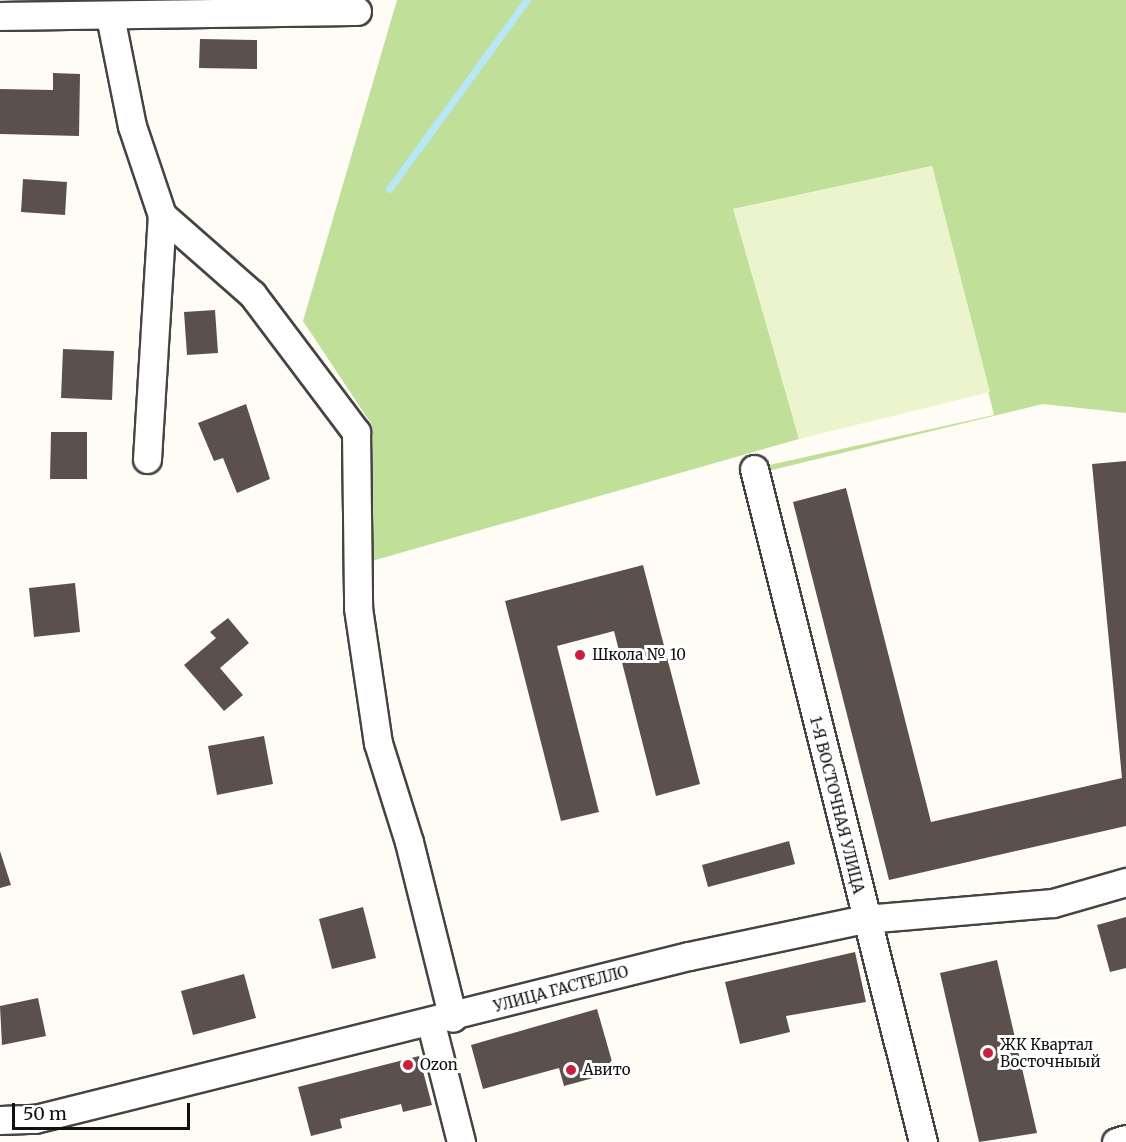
<!DOCTYPE html>
<html>
<head>
<meta charset="utf-8">
<style>
  body { margin:0 }
  #map { position:relative; width:1126px; height:1142px; overflow:hidden; background:#fffcf5; font-family:Merriweather,serif }
  div>[style] { position:absolute }
  .forest>* { inset:0; background:#c0df99 }
  .pitch>* { inset:0; background:#ebf4cd }
  .stream>* { height:7px; margin:-3.5px; padding:0 3.5px; transform-origin:3.5px; border-radius:3.5px; background:#b6e8fa }
  .building>* { inset:0; background:#5b504c }
  .roads { filter:drop-shadow(2px 0 #444) drop-shadow(-2px 0 #444) drop-shadow(0 2px #444) drop-shadow(0 -2px #444) }
  .minor>* { height:27px; margin:-13.5px; padding:0 13.5px; transform-origin:13.5px; border-radius:13.5px; background:#fff }
  .dots>* { width:16px; height:16px; translate:-50% -50%; box-sizing:border-box; border:3px solid #fff; border-radius:50% }
  span { translate:-50% -50%; white-space:nowrap; text-align:center; line-height:1.15; -webkit-text-stroke:6px #fff; paint-order:stroke }
  .poi-label { font-size:15px; color:#111 }
  .left { translate:0 -50%; text-align:left }
  .street-label { font-size:15px; color:#111 }
  .scale { position:absolute; left:12px; top:1103px; width:178px; height:27px; box-sizing:border-box; border:3px solid #111; border-top:0; padding-left:8px; font-size:18px; line-height:21px; white-space:nowrap; color:#111; -webkit-text-stroke:4px #fff; paint-order:stroke }
</style>
</head>
<body>
<div id="map">
  <div class="forest">
    <i style="clip-path:polygon(397px 0,1126px 0,1126px 413px,1043px 404px,768px 471px,765px 466px,994px 415px,932px 166px,734px 209px,799px 439px,372px 561px,372px 425px,303px 321px)"></i>
  </div>
  <div class="pitch">
    <i style="clip-path:polygon(932px 166px,990px 392px,799px 439px,733px 209px)"></i>
  </div>
  <div class="stream">
    <i style="left:389px;top:189px;width:234px;rotate:-53.9deg"></i>
  </div>
  <div class="building">
    <i style="clip-path:polygon(200px 39px,257px 40px,257px 69px,199px 68px)"></i>
    <i style="clip-path:polygon(53px 73px,80px 74px,79px 136px,0 134px,0 89px,53px 90px)"></i>
    <i style="clip-path:polygon(23px 179px,67px 182px,65px 215px,21px 212px)"></i>
    <i style="clip-path:polygon(215px 310px,218px 353px,187px 355px,184px 312px)"></i>
    <i style="clip-path:polygon(63px 349px,114px 351px,112px 400px,61px 398px)"></i>
    <i style="clip-path:polygon(246px 404px,270px 479px,237px 493px,223px 458px,214px 461px,198px 423px)"></i>
    <i style="clip-path:polygon(51px 432px,87px 432px,87px 479px,50px 479px)"></i>
    <i style="clip-path:polygon(1126px 461px,1126px 826px,889px 880px,793px 502px,846px 488px,931px 822px,1122px 778px,1092px 464px)"></i>
    <i style="clip-path:polygon(643px 565px,700px 784px,656px 796px,614px 631px,557px 646px,599px 812px,561px 821px,505px 601px)"></i>
    <i style="clip-path:polygon(75px 583px,80px 632px,34px 637px,29px 588px)"></i>
    <i style="clip-path:polygon(228px 618px,249px 643px,220px 668px,243px 695px,224px 711px,184px 665px,216px 638px,210px 632px)"></i>
    <i style="clip-path:polygon(264px 736px,273px 784px,217px 795px,208px 746px)"></i>
    <i style="clip-path:polygon(789px 841px,795px 864px,708px 887px,702px 865px)"></i>
    <i style="clip-path:polygon(0 851px,11px 885px,0 888px)"></i>
    <i style="clip-path:polygon(363px 907px,376px 958px,332px 969px,319px 919px)"></i>
    <i style="clip-path:polygon(1126px 917px,1126px 968px,1110px 972px,1097px 925px)"></i>
    <i style="clip-path:polygon(855px 952px,866px 1002px,786px 1016px,790px 1032px,740px 1044px,725px 982px)"></i>
    <i style="clip-path:polygon(997px 960px,1037px 1133px,979px 1142px,940px 973px)"></i>
    <i style="clip-path:polygon(244px 974px,256px 1018px,193px 1035px,181px 991px)"></i>
    <i style="clip-path:polygon(38px 998px,46px 1036px,2px 1045px,0 1006px)"></i>
    <i style="clip-path:polygon(597px 1009px,615px 1072px,564px 1086px,559px 1068px,483px 1089px,471px 1045px)"></i>
    <i style="clip-path:polygon(419px 1056px,432px 1105px,403px 1112px,401px 1104px,340px 1119px,342px 1128px,311px 1136px,298px 1087px)"></i>
  </div>
  <div class="roads">
    <div class="minor">
      <i style="left:0;top:16px;width:357px;rotate:-0.8deg"></i>
      <i style="left:110px;top:16px;width:112px;rotate:78.7deg"></i>
      <i style="left:132px;top:126px;width:94px;rotate:71.4deg"></i>
      <i style="left:162px;top:215px;width:120px;rotate:41.3deg"></i>
      <i style="left:252px;top:294px;width:173px;rotate:53deg"></i>
      <i style="left:356px;top:432px;width:176px;rotate:89.3deg"></i>
      <i style="left:358px;top:608px;width:136px;rotate:81.6deg"></i>
      <i style="left:378px;top:743px;width:104px;rotate:72.6deg"></i>
      <i style="left:409px;top:842px;width:181px;rotate:76deg"></i>
      <i style="left:147px;top:459px;width:244px;rotate:-86.5deg"></i>
      <i style="left:754px;top:469px;width:694px;rotate:75.9deg"></i>
      <i style="left:431px;top:1024px;width:122px;rotate:75.7deg"></i>
      <i style="left:0;top:1120px;width:35px;rotate:-2deg"></i>
      <i style="left:35px;top:1119px;width:674px;rotate:-14deg"></i>
      <i style="left:689px;top:956px;width:180px;rotate:-11.9deg"></i>
      <i style="left:865px;top:919px;width:189px;rotate:-4.9deg"></i>
      <i style="left:1053px;top:903px;width:76px;rotate:-16deg"></i>
      <i style="left:1116px;top:1142px;width:10px;rotate:-17deg"></i>
    </div>
  </div>
  <div class="dots">
    <i style="left:580px;top:655px;background:#cc1e3a"></i>
    <i style="left:988px;top:1053px;background:#cc1e3a"></i>
    <i style="left:408px;top:1065px;background:#cc1e3a"></i>
    <i style="left:571px;top:1070px;background:#cc1e3a"></i>
  </div>
  <div class="poi-label">
    <span class="left" style="left:592px;top:655px">Школа № 10</span>
    <span class="left" style="left:1000px;top:1053px">ЖК Квартал<br>Восточныый</span>
    <span class="left" style="left:420px;top:1065px">Ozon</span>
    <span class="left" style="left:583px;top:1070px">Авито</span>
  </div>
  <div class="street-label">
    <span style="left:837px;top:805px;rotate:76deg">1-Я ВОСТОЧНАЯ УЛИЦА</span>
    <span style="left:561px;top:989px;rotate:-15deg">УЛИЦА ГАСТЕЛЛО</span>
  </div>
  <div class="scale">50 m</div>
</div>
</body>
</html>
